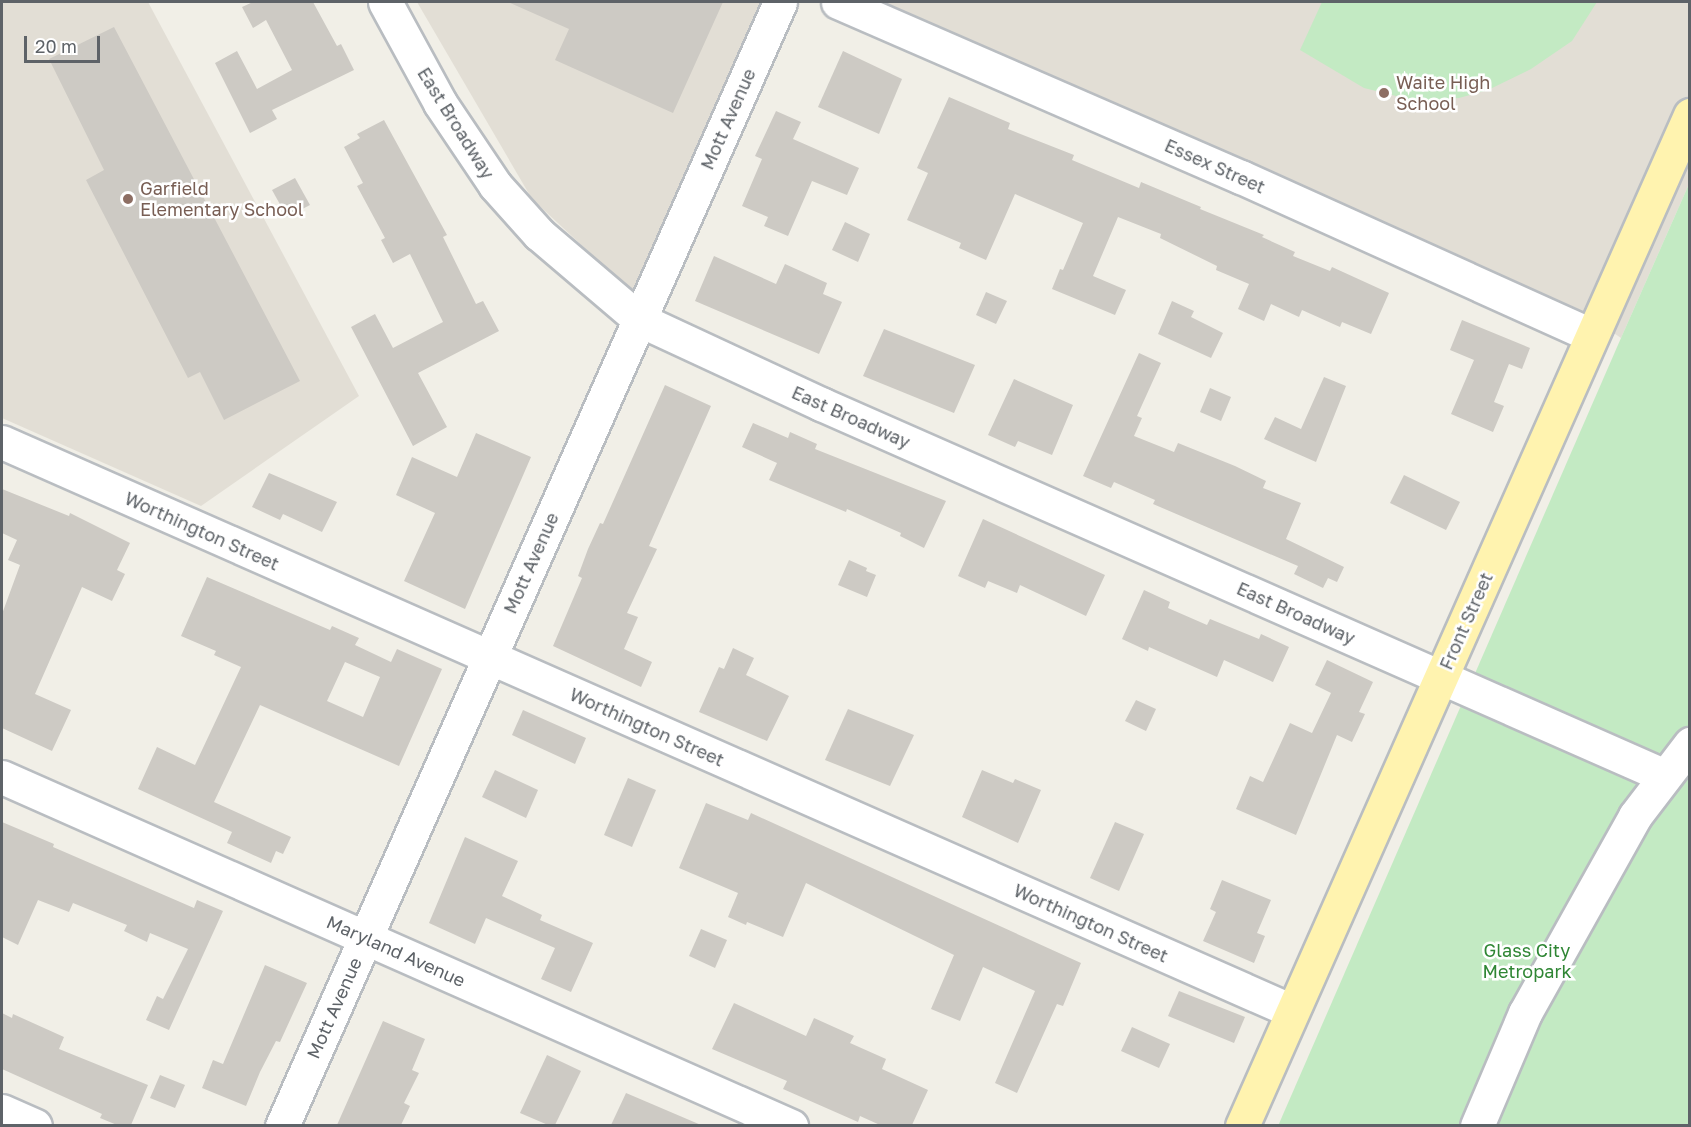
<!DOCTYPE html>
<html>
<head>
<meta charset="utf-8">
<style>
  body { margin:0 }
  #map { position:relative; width:1691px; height:1127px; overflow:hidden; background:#f1efe7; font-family:"Golos Text",sans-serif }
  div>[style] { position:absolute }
  .education>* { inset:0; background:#e2ded5 }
  .green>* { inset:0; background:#c3eac3 }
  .building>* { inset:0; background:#cdcac4 }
  .roads { filter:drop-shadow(2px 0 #b9bdc1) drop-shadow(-2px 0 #b9bdc1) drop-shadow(0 2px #b9bdc1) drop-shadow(0 -2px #b9bdc1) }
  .minor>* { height:33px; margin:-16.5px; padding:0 16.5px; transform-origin:16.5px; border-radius:16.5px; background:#fff }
  .major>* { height:33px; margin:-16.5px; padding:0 16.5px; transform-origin:16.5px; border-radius:16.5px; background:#fff3af }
  .dots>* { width:16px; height:16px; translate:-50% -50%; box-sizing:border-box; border:3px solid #fff; border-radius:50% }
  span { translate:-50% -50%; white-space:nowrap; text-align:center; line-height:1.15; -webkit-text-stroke:5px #fff; paint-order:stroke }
  .education-label { font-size:18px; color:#785e54 }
  .left { translate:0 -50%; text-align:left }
  .street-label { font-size:18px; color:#5e6368 }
  .park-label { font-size:18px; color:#2f8634 }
  .frame { position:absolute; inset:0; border:3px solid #5e6368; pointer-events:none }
  .scale { position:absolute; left:24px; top:36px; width:76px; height:27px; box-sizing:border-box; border:3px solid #5e6368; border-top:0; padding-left:8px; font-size:18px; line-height:21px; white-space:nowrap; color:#5e6368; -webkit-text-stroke:4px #fff; paint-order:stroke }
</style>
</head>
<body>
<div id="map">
  <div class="education">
    <i style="clip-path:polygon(2px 2px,148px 2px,359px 396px,201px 506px,2px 418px)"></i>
    <i style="clip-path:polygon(417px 2px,766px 2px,633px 293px,532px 199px)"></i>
    <i style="clip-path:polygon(870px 2px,1689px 2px,1689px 184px,1621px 338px,1580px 310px)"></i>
  </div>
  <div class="green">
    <i style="clip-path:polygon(1322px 2px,1597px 2px,1572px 41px,1531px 69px,1488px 90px,1459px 98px,1416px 101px,1364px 88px,1300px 50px)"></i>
    <i style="clip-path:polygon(1689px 184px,1689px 1125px,1278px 1126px,1621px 338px)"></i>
  </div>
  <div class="building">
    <i style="clip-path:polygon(253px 2px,313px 2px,337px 46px,341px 44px,354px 70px,272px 110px,277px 119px,250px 133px,215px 63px,237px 51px,257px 89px,292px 70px,266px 20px,253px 28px,242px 7px)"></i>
    <i style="clip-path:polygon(508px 2px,723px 2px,673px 113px,555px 60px,569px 29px)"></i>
    <i style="clip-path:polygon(114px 27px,300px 381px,224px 420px,200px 372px,188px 378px,86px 180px,104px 170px,49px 59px)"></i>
    <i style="clip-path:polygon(843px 51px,902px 79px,879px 134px,818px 107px)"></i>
    <i style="clip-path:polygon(949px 97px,1010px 123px,1008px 129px,1074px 155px,1072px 160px,1139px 188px,1141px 182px,1201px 207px,1200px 209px,1264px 235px,1262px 237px,1295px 252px,1293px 256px,1330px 271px,1332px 267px,1389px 293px,1371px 334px,1342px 322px,1340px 327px,1302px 310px,1299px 317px,1271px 304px,1264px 321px,1238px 309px,1249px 284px,1216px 270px,1217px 266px,1160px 238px,1161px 234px,1118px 217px,1093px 276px,1126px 290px,1115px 315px,1052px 289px,1060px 269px,1063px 270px,1083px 223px,1015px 194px,986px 260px,959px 248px,961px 243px,907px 220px,928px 173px,917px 168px)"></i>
    <i style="clip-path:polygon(776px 111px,801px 122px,793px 139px,859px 168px,847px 195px,812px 181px,788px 236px,764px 226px,768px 217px,742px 206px,762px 159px,755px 156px)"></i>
    <i style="clip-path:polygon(384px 120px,447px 235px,443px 237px,476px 304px,483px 301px,499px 331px,418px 373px,447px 427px,413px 446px,351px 327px,375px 314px,393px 348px,443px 322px,410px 254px,393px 263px,381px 240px,385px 238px,357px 186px,363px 183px,344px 147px,360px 138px,357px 134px)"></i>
    <i style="clip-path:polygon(295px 178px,310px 205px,287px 217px,272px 190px)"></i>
    <i style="clip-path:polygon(845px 222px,870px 234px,858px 262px,832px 250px)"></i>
    <i style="clip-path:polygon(714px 256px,776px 284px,785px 264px,827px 283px,823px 294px,842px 302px,819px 354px,695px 301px)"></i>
    <i style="clip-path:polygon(986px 292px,1007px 301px,996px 324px,976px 315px)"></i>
    <i style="clip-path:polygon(1172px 301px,1194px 311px,1191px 317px,1223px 333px,1211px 358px,1158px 334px)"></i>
    <i style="clip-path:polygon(1462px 320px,1530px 348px,1522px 369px,1509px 364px,1494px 402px,1504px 406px,1493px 432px,1451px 414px,1474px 360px,1450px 350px)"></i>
    <i style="clip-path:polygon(884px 329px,975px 365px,954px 413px,863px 376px)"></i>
    <i style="clip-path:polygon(1139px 353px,1161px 363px,1137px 416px,1142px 418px,1134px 436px,1174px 452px,1178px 443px,1235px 466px,1266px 481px,1263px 488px,1301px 503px,1286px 539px,1344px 567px,1337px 582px,1328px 578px,1323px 588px,1294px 574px,1298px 566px,1153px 504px,1155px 500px,1114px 482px,1111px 488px,1083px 476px)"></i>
    <i style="clip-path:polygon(1324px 377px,1346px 386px,1316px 462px,1264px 439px,1275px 417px,1301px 429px)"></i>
    <i style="clip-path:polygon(1014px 379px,1073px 405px,1052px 455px,1018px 441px,1015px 447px,988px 435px)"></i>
    <i style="clip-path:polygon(665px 385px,711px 406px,649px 546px,657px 549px,627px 613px,638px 617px,624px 649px,652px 662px,641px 687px,553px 646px,582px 578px,578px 576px,588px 549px,600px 523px,603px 524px)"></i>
    <i style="clip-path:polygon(1210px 388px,1231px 397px,1221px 421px,1200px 412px)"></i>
    <i style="clip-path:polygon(753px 423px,788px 438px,790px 432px,817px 444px,815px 449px,946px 501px,924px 548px,900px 536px,901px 533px,847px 509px,846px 512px,769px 480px,777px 463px,742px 447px)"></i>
    <i style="clip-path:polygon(476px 433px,531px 457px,465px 609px,404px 581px,435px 513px,396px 495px,412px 457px,457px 477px)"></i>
    <i style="clip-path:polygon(269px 473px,337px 502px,322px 532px,283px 514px,280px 520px,252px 507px)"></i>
    <i style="clip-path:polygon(1404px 475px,1460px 502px,1446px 530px,1390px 503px)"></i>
    <i style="clip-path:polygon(2px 489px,69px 516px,70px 513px,130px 543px,117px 570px,125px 574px,112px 601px,82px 587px,35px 694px,71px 710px,52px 751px,2px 728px,2px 614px,20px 565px,8px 560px,17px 540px,2px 533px)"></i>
    <i style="clip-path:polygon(983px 519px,1105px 575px,1086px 616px,1020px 585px,1017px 593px,988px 581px,985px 588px,958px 576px)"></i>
    <i style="clip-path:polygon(849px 560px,867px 568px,866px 571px,876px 575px,867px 597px,838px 585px)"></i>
    <i style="clip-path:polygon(evenodd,207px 577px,330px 630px,332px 626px,359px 638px,355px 645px,391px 662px,397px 649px,442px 669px,399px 766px,260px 705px,214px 802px,291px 837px,283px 854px,276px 851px,271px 863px,227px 843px,232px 832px,138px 789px,157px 747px,195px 765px,241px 667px,214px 655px,216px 651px,181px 636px,207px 577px,345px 662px,380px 677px,363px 717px,327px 701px,345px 662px)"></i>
    <i style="clip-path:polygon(1144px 590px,1170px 602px,1168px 608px,1207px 625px,1210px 619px,1259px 639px,1261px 634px,1289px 647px,1273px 682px,1224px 660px,1217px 677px,1149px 647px,1148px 651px,1122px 639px)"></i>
    <i style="clip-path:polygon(733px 648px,754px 658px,746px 675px,789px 696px,767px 741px,699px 712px,719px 667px,724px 669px)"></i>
    <i style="clip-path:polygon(1327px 660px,1373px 682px,1359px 712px,1365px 714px,1352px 742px,1337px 735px,1296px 835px,1236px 809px,1250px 776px,1263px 782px,1290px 723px,1312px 733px,1331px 693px,1315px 685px)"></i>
    <i style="clip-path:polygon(1136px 700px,1156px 709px,1146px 731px,1125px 721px)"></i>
    <i style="clip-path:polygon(848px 709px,914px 735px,890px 786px,825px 760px)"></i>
    <i style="clip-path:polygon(523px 710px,586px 738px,575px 764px,512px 735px)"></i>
    <i style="clip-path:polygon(495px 770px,538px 790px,526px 818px,482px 797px)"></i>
    <i style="clip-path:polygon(982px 770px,1013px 783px,1015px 779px,1041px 790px,1018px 843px,962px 817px)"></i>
    <i style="clip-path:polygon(628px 778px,656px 790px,632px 847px,604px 835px)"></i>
    <i style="clip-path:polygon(706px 803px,748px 820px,751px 813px,1081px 963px,1063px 1006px,1057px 1004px,1017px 1093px,995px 1083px,1035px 991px,983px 967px,960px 1021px,931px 1009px,954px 955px,806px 883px,783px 937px,747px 922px,746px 925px,728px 917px,738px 893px,679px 868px)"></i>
    <i style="clip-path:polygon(2px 822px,54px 844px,53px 847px,194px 908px,197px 900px,223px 911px,169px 1030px,146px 1020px,157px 996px,163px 999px,188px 949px,150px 933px,147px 942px,124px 931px,127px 925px,73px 903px,69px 912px,38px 900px,18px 945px,2px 937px)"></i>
    <i style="clip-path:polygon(1115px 822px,1144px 834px,1119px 891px,1090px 878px)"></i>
    <i style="clip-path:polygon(465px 837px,518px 861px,502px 896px,542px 915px,540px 920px,593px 943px,571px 992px,541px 979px,555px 948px,486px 918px,475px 944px,429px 923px)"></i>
    <i style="clip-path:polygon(1222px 880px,1271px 900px,1257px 933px,1265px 936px,1254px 963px,1203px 941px,1216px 912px,1210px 909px)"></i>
    <i style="clip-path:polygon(701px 929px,727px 940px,715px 968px,689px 956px)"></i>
    <i style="clip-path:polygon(265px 965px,307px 983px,280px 1042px,276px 1041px,260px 1072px,246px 1106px,202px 1088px,213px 1060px,223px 1064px)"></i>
    <i style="clip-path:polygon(1179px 991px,1245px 1017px,1234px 1043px,1168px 1016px)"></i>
    <i style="clip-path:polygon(734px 1003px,806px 1036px,814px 1018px,854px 1036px,850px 1043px,886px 1059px,882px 1069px,928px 1090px,912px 1125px,880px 1125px,860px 1116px,858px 1122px,783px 1089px,787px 1081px,712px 1049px)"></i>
    <i style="clip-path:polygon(2px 1013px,12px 1018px,13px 1014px,64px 1037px,59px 1049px,148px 1085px,131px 1125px,117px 1125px,100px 1118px,102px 1114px,2px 1069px)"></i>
    <i style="clip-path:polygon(383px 1021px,425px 1039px,412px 1070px,419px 1073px,404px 1103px,410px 1106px,401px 1125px,337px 1125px)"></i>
    <i style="clip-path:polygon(1132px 1027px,1170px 1044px,1159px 1068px,1121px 1051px)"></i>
    <i style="clip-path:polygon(547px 1055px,581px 1071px,555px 1125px,548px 1125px,520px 1113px)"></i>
    <i style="clip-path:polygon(160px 1075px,185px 1085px,175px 1108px,150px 1098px)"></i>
    <i style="clip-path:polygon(626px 1093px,701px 1125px,611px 1125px)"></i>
  </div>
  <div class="roads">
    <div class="minor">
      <i style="left:385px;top:2px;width:115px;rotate:61.4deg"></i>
      <i style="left:440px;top:103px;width:99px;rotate:56.1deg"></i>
      <i style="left:495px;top:185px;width:66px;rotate:48.1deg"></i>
      <i style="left:539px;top:234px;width:133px;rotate:40.4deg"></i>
      <i style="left:640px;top:320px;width:200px;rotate:24.9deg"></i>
      <i style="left:821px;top:404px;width:922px;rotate:23.79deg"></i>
      <i style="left:838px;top:2px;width:439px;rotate:23.5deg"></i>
      <i style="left:1241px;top:177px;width:384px;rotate:24.3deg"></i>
      <i style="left:2px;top:442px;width:1410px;rotate:23.8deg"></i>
      <i style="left:2px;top:777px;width:863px;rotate:23.86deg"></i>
      <i style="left:2px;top:1111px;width:36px;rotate:24deg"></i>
      <i style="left:282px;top:1126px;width:1229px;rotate:-66.1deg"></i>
      <i style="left:1477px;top:1126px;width:123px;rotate:-67deg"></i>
      <i style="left:1525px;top:1013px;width:226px;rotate:-60.8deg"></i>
      <i style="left:1635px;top:816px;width:91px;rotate:-52.6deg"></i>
    </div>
    <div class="major">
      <i style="left:1242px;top:1126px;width:1106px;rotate:-66.1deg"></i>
    </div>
  </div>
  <div class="dots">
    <i style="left:1384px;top:93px;background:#8d6e63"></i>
    <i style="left:128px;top:199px;background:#8d6e63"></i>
  </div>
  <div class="education-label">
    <span class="left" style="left:1396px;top:93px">Waite High<br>School</span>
    <span class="left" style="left:140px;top:199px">Garfield<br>Elementary School</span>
  </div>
  <div class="street-label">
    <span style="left:728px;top:119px;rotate:-66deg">Mott Avenue</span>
    <span style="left:456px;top:123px;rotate:58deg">East Broadway</span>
    <span style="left:1215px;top:166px;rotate:24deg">Essex Street</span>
    <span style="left:851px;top:417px;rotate:24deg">East Broadway</span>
    <span style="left:202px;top:531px;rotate:24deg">Worthington Street</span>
    <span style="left:531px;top:563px;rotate:-66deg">Mott Avenue</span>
    <span style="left:1296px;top:613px;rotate:24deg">East Broadway</span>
    <span style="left:1466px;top:621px;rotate:-66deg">Front Street</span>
    <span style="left:647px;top:727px;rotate:24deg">Worthington Street</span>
    <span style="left:1091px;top:923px;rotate:24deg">Worthington Street</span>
    <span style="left:396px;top:951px;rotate:24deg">Maryland Avenue</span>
    <span style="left:334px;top:1008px;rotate:-66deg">Mott Avenue</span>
  </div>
  <div class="park-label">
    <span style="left:1527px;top:961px">Glass City<br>Metropark</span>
  </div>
  <div class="frame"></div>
  <div class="scale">20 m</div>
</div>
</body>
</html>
